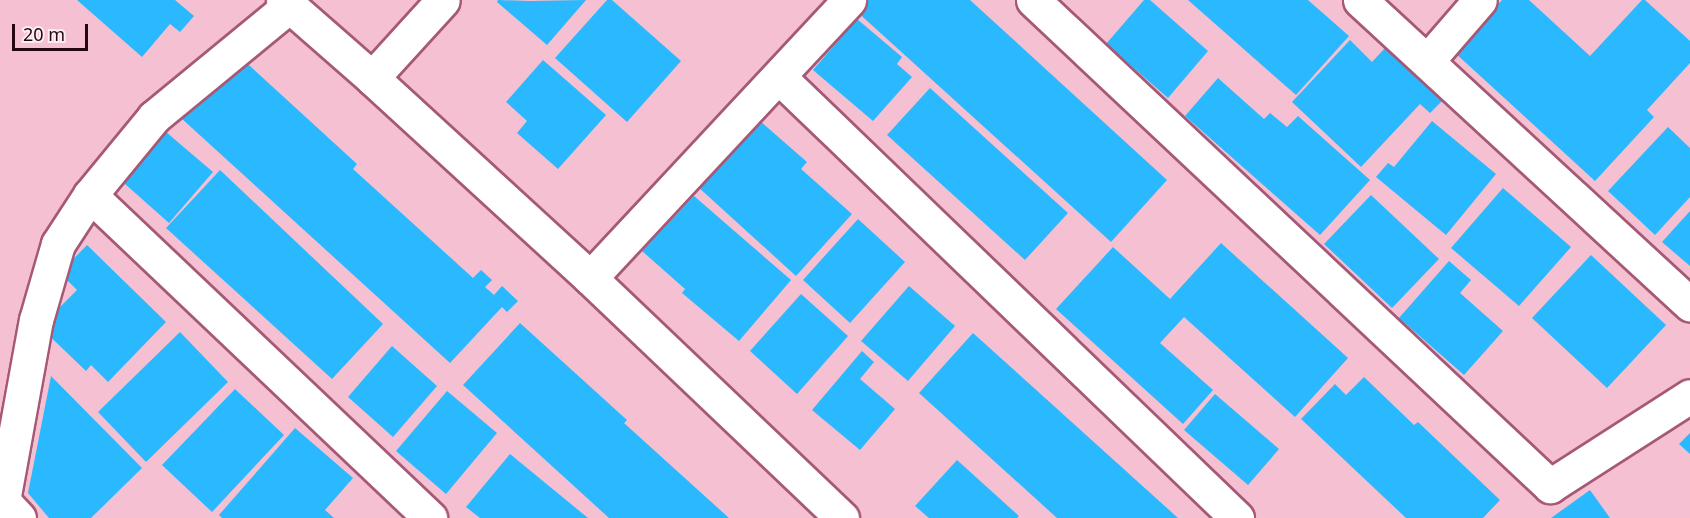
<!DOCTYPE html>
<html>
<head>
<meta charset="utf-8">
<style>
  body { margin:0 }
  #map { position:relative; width:1690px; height:518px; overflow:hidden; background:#f5c0d2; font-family:"Noto Sans",sans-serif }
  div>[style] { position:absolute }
  .building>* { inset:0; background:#2ab9fe }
  .roads { filter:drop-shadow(2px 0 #a65977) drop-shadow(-2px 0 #a65977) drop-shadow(0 2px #a65977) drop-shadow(0 -2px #a65977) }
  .minor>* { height:33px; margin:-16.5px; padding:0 16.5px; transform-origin:16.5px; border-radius:16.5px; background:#fff }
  span { translate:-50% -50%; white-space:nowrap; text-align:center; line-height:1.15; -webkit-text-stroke:5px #ffecf2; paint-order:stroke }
  .scale { position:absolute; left:12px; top:24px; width:76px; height:27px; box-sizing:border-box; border:3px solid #250714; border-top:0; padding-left:8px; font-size:18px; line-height:21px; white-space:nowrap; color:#250714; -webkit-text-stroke:4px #ffecf2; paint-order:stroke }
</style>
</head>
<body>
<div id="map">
  <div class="building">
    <i style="clip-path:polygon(77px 0,175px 0,194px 16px,180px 32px,170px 24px,142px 57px)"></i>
    <i style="clip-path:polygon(498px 0,530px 1px,586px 0,547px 45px,497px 2px)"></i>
    <i style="clip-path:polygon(607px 0,612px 0,681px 61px,627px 122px,555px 58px)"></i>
    <i style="clip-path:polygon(861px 0,970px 0,1167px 180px,1111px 242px,854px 9px)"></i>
    <i style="clip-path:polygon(1144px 0,1150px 0,1208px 51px,1168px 98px,1106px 44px)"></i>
    <i style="clip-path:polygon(1188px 0,1308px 0,1349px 36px,1296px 95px)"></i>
    <i style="clip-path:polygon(1502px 0,1529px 0,1590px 56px,1642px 0,1645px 0,1690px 41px,1690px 63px,1647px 110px,1654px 117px,1595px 181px,1454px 52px)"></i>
    <i style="clip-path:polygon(857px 19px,902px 57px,897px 64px,912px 77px,873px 121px,813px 70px)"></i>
    <i style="clip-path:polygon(1350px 40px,1372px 62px,1386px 47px,1442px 101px,1430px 113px,1420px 104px,1361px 167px,1292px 102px)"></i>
    <i style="clip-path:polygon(238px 55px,357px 164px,353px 169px,473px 278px,481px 270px,492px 280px,485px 287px,494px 295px,502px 286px,518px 301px,507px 312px,502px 307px,450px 363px,181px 118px)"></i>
    <i style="clip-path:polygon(543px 60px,606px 115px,558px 169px,517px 133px,527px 121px,506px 102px)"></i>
    <i style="clip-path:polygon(1218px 78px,1264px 119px,1270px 113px,1287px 127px,1298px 116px,1370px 180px,1320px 235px,1185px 116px)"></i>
    <i style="clip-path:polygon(930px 88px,1068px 213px,1025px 260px,887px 135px)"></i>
    <i style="clip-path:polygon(760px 121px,807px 162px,801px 169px,852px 214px,796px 276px,697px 186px)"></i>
    <i style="clip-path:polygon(1432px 121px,1496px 174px,1446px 235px,1376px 177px,1388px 163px,1394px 167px)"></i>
    <i style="clip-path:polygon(159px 126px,213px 172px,169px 223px,116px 176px)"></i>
    <i style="clip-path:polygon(1668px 127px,1690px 148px,1690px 197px,1655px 235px,1608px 191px)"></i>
    <i style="clip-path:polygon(220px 170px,383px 324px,332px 379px,166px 228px)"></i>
    <i style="clip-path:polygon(1503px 188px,1571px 247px,1519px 306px,1451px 248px)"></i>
    <i style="clip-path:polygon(1371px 195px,1439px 259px,1392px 308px,1324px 244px)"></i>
    <i style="clip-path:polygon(694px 196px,791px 280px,739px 341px,682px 293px,685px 289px,642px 251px)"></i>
    <i style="clip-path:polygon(1690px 211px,1690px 266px,1662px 242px)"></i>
    <i style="clip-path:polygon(858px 219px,905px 262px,850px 323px,803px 280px)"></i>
    <i style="clip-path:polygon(1221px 243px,1348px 358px,1295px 417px,1184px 317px,1160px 343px,1213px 390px,1183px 424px,1056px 309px,1113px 247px,1170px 299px)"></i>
    <i style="clip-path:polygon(87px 245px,166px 322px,108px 382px,91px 365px,86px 371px,40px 327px,77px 290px,60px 273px)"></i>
    <i style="clip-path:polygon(1591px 255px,1666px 325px,1607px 388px,1532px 318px)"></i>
    <i style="clip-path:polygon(1449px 261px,1471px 280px,1460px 293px,1503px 331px,1464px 375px,1399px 318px)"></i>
    <i style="clip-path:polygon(909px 286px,955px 326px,908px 381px,861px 341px)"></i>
    <i style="clip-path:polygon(801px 294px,848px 336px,797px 394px,750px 351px)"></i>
    <i style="clip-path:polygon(520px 323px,627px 420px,624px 423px,729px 518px,609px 518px,463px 385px)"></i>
    <i style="clip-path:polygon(180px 332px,228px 382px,146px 462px,98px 412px)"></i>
    <i style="clip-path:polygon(973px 333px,1178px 518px,1057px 518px,919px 393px)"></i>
    <i style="clip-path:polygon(392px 346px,437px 386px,393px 437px,348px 397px)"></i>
    <i style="clip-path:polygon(862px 351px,874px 362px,860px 379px,895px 409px,860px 450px,812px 410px)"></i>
    <i style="clip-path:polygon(51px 376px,142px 468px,91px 518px,49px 518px,28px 493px)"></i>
    <i style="clip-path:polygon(1364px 377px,1414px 425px,1418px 422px,1500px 500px,1483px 518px,1406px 518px,1301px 419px,1335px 384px,1346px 395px)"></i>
    <i style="clip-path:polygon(235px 389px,284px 435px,212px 512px,162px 465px)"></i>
    <i style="clip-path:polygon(447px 391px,497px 433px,446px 494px,396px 451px)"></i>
    <i style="clip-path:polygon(1215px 394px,1279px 449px,1248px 485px,1184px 430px)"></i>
    <i style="clip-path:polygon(295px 428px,353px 478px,325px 510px,334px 518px,222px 518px,219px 515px)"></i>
    <i style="clip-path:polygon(1690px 433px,1690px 454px,1679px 444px)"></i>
    <i style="clip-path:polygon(510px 454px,588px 518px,480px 518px,466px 507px)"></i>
    <i style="clip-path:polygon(957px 460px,1019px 516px,1017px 518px,929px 518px,915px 506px)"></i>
    <i style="clip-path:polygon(1590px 490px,1610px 518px,1551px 518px)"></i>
  </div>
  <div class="roads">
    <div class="minor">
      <i style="left:283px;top:0;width:118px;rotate:41.2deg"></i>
      <i style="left:372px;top:78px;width:296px;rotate:42.5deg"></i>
      <i style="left:590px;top:278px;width:348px;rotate:43.6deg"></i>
      <i style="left:1033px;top:0;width:710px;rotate:43.23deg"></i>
      <i style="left:1550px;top:486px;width:166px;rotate:-32.7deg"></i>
      <i style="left:1360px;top:0;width:449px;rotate:42.7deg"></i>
      <i style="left:1428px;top:60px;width:79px;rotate:-49.1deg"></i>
      <i style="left:779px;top:77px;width:636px;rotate:43.92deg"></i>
      <i style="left:372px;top:78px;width:105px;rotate:-47.7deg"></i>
      <i style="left:90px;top:195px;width:469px;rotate:43.5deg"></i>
      <i style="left:590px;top:278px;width:380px;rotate:-47deg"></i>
      <i style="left:19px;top:518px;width:23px;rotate:-133deg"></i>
      <i style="left:3px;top:501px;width:184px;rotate:-79.7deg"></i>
      <i style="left:36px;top:320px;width:79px;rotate:-73.9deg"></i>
      <i style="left:58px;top:244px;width:59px;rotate:-56.9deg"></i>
      <i style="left:90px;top:195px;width:101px;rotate:-50.6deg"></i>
      <i style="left:154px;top:117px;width:175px;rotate:-39.4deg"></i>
    </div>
  </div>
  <div class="scale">20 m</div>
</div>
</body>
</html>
